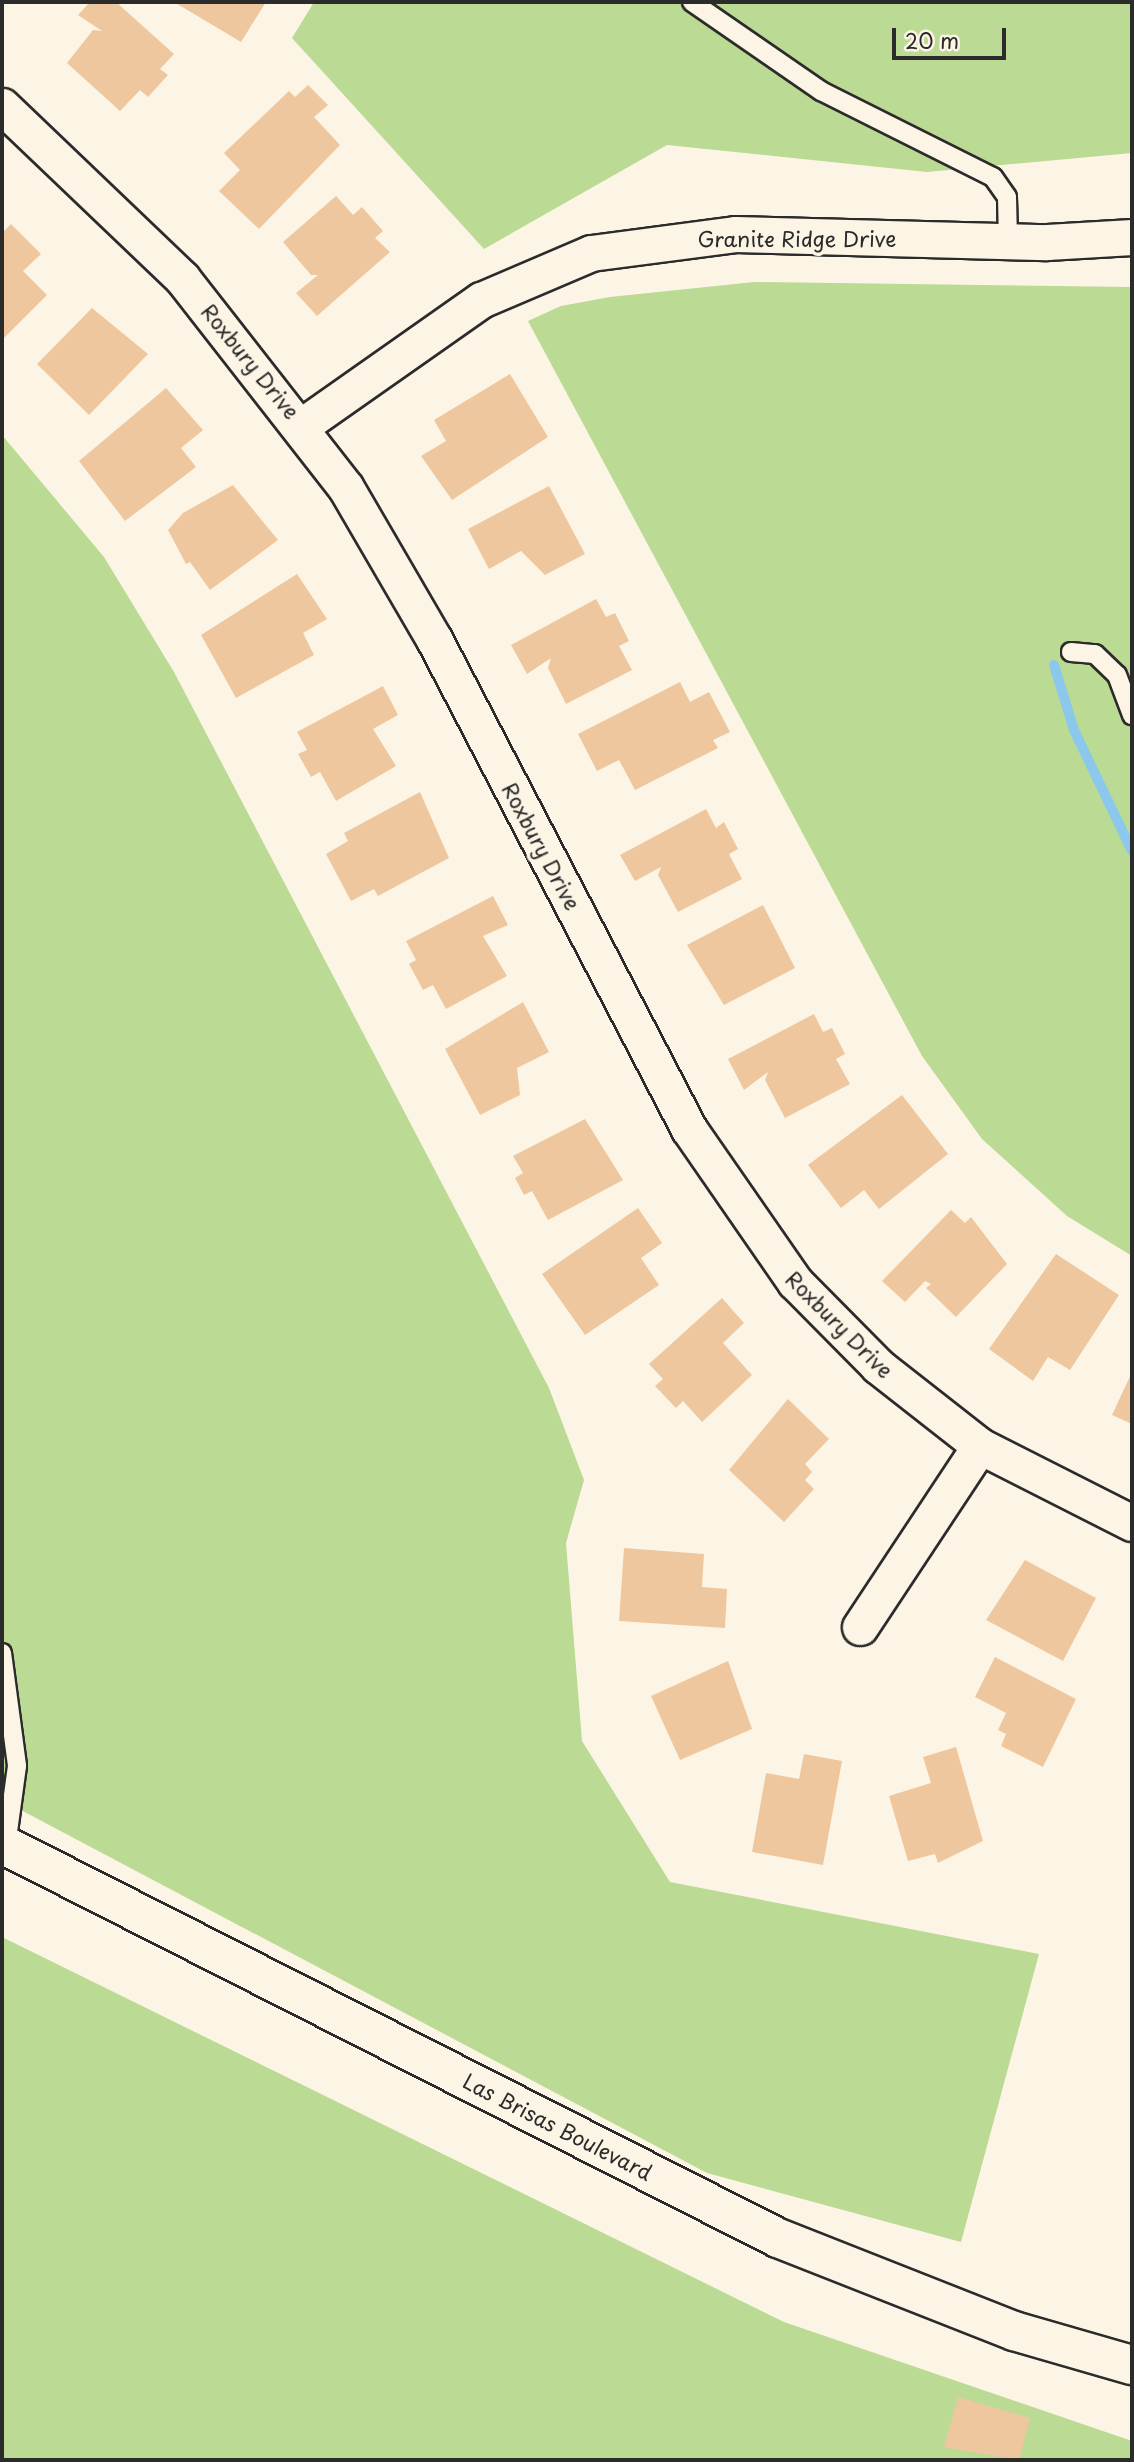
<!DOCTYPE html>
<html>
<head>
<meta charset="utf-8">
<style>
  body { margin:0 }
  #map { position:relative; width:1134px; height:2462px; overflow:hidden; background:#fcf5e5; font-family:"Playpen Sans",sans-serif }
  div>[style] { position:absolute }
  .green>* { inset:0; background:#bbda93 }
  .stream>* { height:10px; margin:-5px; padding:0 5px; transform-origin:5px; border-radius:5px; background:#8bc8eb }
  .building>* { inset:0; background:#eec79e }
  .roads { filter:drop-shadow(2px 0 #2b2b2b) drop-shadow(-2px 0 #2b2b2b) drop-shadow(0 2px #2b2b2b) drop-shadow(0 -2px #2b2b2b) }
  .service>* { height:18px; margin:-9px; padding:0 9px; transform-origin:9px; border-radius:9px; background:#fcf5e5 }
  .minor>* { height:35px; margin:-17.5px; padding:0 17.5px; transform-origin:17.5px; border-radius:17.5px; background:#fcf5e5 }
  .tertiary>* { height:38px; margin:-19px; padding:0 19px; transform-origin:19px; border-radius:19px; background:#fcf5e5 }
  span { translate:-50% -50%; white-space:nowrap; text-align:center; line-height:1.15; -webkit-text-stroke:7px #fcf5e5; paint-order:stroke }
  .street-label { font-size:21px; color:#2b2b2b }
  .frame { position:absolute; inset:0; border:4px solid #2b2b2b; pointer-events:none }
  .scale { position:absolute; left:892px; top:28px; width:114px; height:32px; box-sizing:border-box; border:4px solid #2b2b2b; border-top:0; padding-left:9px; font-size:21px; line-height:24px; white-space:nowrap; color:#2b2b2b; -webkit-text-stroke:5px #fcf5e5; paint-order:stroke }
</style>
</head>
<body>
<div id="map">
  <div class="green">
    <i style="clip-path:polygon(314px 2px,1132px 2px,1132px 153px,927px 172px,667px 145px,484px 249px,292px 38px)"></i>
    <i style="clip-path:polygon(754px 282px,1132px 287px,1132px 1256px,1067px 1216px,982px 1139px,922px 1056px,528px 321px,561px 306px,610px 297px)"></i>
    <i style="clip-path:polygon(2px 435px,104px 557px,174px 672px,549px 1388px,584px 1480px,566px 1543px,582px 1741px,670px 1882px,1039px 1954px,961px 2242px,707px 2173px,2px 1800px)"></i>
    <i style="clip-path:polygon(2px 1937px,784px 2322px,1132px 2441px,1132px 2460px,2px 2460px)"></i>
  </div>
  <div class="stream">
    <i style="left:1054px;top:665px;width:68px;rotate:72.9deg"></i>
    <i style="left:1074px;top:730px;width:134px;rotate:64.4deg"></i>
  </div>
  <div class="building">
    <i style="clip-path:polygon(90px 2px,116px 2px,174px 54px,160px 69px,168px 75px,148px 97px,140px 90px,120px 111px,67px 63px,93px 30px,102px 31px,78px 15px)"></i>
    <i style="clip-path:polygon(174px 2px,266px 2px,241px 42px)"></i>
    <i style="clip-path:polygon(308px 85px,328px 105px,314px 117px,340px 145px,259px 229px,219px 191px,240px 170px,224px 153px,289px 91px,295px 97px)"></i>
    <i style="clip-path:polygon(336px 196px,353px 215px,362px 207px,383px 231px,375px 238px,390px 252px,317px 316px,296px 293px,318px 275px,311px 275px,283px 242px)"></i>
    <i style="clip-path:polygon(11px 224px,41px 254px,23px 271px,47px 295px,2px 340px,2px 233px)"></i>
    <i style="clip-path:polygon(92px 308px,148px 354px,89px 415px,37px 364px)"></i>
    <i style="clip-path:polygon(510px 374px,548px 437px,452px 500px,421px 456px,446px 441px,434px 420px)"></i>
    <i style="clip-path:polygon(166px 388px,203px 430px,181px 448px,196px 467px,125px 521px,79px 461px)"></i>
    <i style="clip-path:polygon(233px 485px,278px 540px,210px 590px,190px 562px,186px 564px,168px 530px,183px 513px)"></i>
    <i style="clip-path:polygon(549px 486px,585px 554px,545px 575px,521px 551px,489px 569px,468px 529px)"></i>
    <i style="clip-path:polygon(297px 574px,327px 619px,303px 633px,314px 655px,236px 698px,201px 635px)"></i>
    <i style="clip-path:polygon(596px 599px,606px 617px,615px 613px,629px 641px,619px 646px,632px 670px,566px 704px,548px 668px,551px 658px,527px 674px,511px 645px)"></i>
    <i style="clip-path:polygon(680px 682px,690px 702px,709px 692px,730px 732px,713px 740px,718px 748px,635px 790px,619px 760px,597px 771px,578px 734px)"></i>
    <i style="clip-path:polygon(383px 686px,398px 715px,373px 729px,396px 766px,336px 801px,320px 772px,311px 777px,298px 754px,307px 750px,297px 732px)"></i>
    <i style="clip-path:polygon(420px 792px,449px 858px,378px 896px,374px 889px,351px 901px,326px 854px,348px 841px,344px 833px)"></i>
    <i style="clip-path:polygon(706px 809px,716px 828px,724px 822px,738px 849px,729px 854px,742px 879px,678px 912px,658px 875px,661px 867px,635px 881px,620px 855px)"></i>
    <i style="clip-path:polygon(493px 896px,508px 925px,483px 936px,507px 976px,446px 1009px,433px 985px,423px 990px,409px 964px,416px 960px,406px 941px)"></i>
    <i style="clip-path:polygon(763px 905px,795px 968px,724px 1005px,687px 945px)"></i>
    <i style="clip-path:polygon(523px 1002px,549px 1052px,517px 1068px,520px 1095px,480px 1115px,445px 1049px)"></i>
    <i style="clip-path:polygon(814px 1014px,823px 1032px,832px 1028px,845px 1054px,836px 1059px,850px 1084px,785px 1118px,765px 1080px,768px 1072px,744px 1090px,728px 1059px)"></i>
    <i style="clip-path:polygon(902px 1095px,948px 1154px,879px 1209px,864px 1190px,841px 1208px,808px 1165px)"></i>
    <i style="clip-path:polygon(585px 1119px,623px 1180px,548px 1220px,532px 1191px,524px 1195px,515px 1178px,523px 1173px,513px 1156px)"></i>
    <i style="clip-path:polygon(638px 1208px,662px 1243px,641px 1258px,659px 1285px,585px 1335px,542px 1274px)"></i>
    <i style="clip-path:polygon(951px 1210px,965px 1223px,971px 1217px,1007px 1264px,956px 1317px,926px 1288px,931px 1284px,925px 1281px,905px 1302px,882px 1281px)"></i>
    <i style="clip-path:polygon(1056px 1254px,1119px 1295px,1070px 1370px,1048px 1357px,1033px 1381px,989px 1349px)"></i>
    <i style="clip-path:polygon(722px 1298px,744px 1323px,723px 1343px,752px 1375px,702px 1422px,683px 1401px,676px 1408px,655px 1386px,663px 1379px,649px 1364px)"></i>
    <i style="clip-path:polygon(1132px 1372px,1132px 1424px,1112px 1415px)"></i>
    <i style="clip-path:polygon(788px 1399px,829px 1439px,805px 1464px,812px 1472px,805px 1480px,814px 1489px,784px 1522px,729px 1470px)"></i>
    <i style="clip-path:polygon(624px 1548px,704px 1554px,702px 1587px,727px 1589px,725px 1628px,619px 1621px)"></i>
    <i style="clip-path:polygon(1025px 1560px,1096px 1598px,1063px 1661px,986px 1620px)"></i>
    <i style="clip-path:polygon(995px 1657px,1076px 1699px,1043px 1767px,1001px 1746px,1006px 1734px,998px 1730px,1006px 1713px,975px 1697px)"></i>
    <i style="clip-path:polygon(728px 1661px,752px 1729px,680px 1760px,651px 1696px)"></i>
    <i style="clip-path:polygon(956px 1747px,983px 1841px,938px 1863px,935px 1854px,908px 1861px,889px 1796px,931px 1783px,923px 1757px)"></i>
    <i style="clip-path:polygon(804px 1754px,842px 1761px,823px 1865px,752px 1852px,766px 1773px,799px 1779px)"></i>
    <i style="clip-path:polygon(958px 2397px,1030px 2418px,1019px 2460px,944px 2447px)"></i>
  </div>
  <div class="roads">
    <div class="service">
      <i style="left:692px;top:2px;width:157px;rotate:34.6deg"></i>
      <i style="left:821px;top:91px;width:192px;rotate:26.6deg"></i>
      <i style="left:993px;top:177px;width:24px;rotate:55deg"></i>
      <i style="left:1007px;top:197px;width:44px;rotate:88.7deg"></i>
      <i style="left:1071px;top:652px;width:24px;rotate:5deg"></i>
      <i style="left:1095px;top:654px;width:30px;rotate:44deg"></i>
      <i style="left:1117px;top:675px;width:43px;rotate:69.4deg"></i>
      <i style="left:2px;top:1653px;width:114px;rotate:82.4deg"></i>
      <i style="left:17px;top:1766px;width:81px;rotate:97.8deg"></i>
    </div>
    <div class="minor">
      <i style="left:2px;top:106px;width:249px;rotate:43.7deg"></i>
      <i style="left:182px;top:278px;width:266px;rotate:52deg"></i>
      <i style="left:346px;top:488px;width:175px;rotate:59.8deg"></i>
      <i style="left:434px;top:639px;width:552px;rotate:62.51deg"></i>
      <i style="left:689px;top:1129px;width:186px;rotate:55.3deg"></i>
      <i style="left:795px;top:1282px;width:118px;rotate:45.3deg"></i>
      <i style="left:878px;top:1366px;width:130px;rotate:38.1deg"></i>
      <i style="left:980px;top:1446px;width:170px;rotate:26.9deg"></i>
      <i style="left:303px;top:425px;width:218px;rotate:-35.1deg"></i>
      <i style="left:481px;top:300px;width:120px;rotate:-23.1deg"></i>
      <i style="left:591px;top:253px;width:145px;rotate:-7.5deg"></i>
      <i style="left:735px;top:234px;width:312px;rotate:1.5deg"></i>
      <i style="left:1047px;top:242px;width:85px;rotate:-3.4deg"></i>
      <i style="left:860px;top:1627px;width:217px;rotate:-56.5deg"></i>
    </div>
    <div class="tertiary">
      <i style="left:2px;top:1844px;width:870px;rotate:26.92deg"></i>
      <i style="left:778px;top:2238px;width:254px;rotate:21.5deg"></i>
      <i style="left:1014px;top:2331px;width:123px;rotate:16.1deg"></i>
    </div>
  </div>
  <div class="street-label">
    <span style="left:797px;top:238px">Granite Ridge Drive</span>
    <span style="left:251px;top:361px;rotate:51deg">Roxbury Drive</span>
    <span style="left:542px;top:846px;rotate:62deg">Roxbury Drive</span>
    <span style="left:840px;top:1324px;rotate:45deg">Roxbury Drive</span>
    <span style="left:558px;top:2126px;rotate:27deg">Las Brisas Boulevard</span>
  </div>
  <div class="frame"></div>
  <div class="scale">20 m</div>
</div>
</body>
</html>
